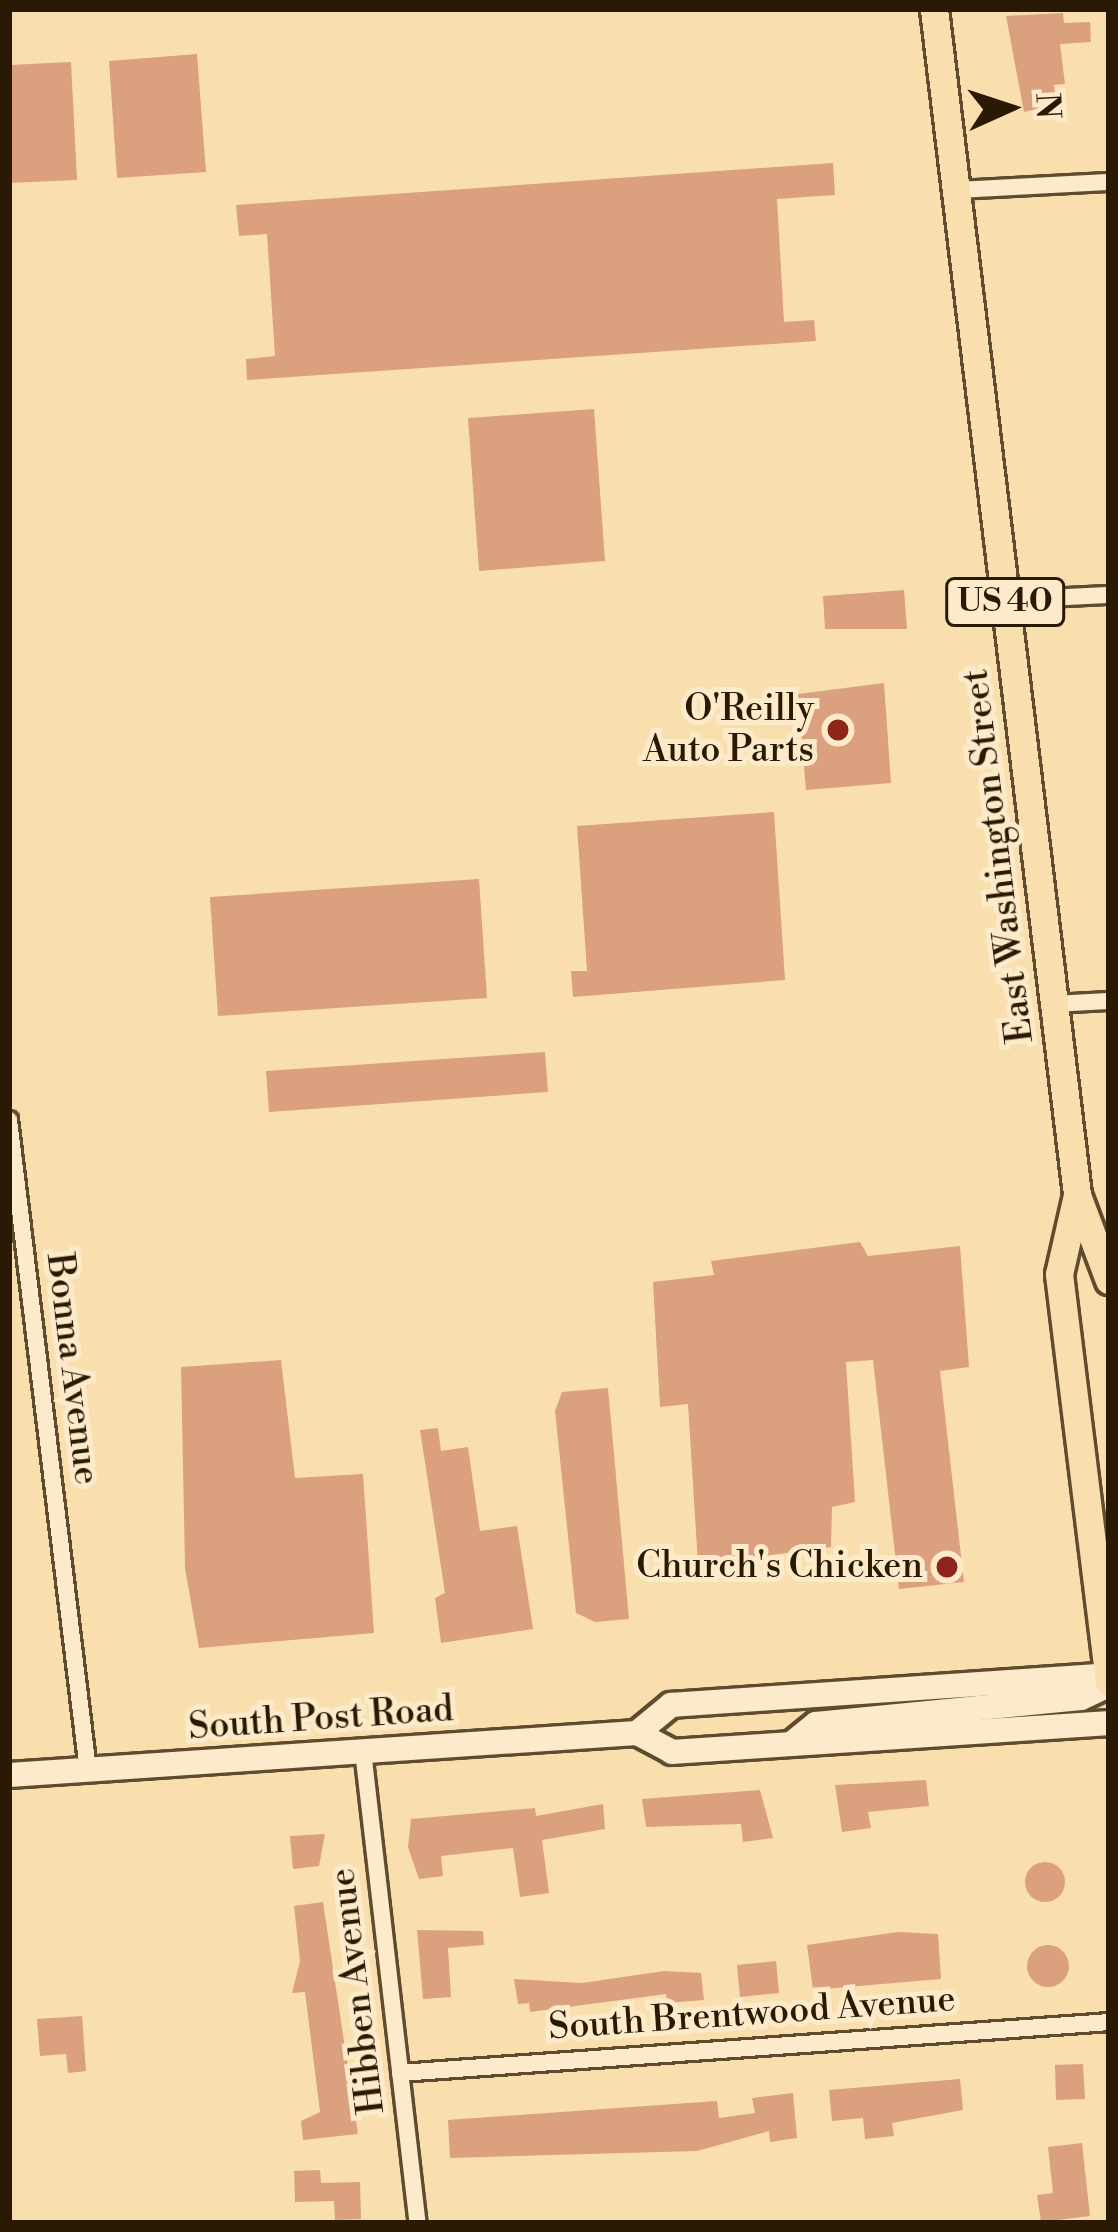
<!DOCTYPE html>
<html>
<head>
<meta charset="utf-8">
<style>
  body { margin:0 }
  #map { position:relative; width:1118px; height:2232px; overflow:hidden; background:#fadfae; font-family:"Libre Bodoni",serif }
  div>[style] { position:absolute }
  .building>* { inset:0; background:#dba07e }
  .round { border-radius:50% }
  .roads { filter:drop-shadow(3px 0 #5f4b2e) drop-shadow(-3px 0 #5f4b2e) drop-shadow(0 3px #5f4b2e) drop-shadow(0 -3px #5f4b2e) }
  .minor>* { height:16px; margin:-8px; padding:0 8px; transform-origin:8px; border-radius:8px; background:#fceaca }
  .secondary>* { height:24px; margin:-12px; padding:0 12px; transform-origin:12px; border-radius:12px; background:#fceaca }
  .primary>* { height:27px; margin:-13.5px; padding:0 13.5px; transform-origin:13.5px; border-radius:13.5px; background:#fadfae }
  .dots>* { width:33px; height:33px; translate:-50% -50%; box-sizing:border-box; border:6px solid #fceaca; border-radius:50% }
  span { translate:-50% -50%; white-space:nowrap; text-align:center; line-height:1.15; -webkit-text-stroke:10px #fceaca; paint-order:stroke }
  .shield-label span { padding:3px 9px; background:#fceaca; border:3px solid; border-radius:9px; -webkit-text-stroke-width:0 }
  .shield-label { font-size:33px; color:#2b1a03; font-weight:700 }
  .poi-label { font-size:36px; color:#2b1a03 }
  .right { translate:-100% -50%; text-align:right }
  .street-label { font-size:36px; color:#2b1a03 }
  .frame { position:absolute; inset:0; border:12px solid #2b1a03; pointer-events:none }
  .north { position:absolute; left:950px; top:48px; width:120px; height:120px; -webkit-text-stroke:9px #fceaca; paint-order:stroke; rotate:87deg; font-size:33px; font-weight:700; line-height:48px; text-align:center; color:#2b1a03 }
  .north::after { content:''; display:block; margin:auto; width:42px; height:54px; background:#2b1a03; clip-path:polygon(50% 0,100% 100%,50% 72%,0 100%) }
</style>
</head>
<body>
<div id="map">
  <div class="building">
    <i style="clip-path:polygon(1063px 13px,1064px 23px,1090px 22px,1091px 42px,1060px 44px,1065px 84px,1054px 85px,1056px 104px,1024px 112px,1006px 16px)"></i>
    <i style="clip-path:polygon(197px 54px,206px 172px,117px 178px,109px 61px)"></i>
    <i style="clip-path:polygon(71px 62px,77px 180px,9px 183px,10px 65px)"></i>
    <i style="clip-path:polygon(833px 163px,835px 195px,777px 199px,784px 322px,814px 320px,816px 341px,247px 380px,246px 359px,275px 356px,267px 234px,239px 236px,236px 205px)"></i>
    <i style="clip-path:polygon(594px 409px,605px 561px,479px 571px,468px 418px)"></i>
    <i style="clip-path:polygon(904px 590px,907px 629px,825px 629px,823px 596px)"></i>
    <i style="clip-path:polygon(884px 683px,891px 783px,806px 790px,798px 694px)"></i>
    <i style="clip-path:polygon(774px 812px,785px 980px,573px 997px,571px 971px,587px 971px,577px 826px)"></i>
    <i style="clip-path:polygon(479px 879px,487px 998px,218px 1016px,210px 897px)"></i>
    <i style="clip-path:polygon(545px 1052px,548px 1092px,269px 1112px,266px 1071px)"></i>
    <i style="clip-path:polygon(860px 1242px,868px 1256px,960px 1246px,969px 1367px,940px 1371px,964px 1582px,899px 1589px,873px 1360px,846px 1362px,855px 1502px,832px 1507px,831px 1547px,698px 1565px,688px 1404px,660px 1407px,653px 1282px,714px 1275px,711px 1261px)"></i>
    <i style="clip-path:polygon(281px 1360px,295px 1478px,363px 1474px,374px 1633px,199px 1648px,185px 1568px,181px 1367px)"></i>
    <i style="clip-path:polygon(608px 1388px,629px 1619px,595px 1622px,576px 1613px,555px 1411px,562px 1392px)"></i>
    <i style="clip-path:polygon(438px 1428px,441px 1451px,468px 1447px,480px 1531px,517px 1526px,533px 1629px,441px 1643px,435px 1598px,445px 1593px,420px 1430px)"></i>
    <i style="clip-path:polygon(926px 1780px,929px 1806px,868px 1812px,871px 1828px,842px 1832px,835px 1785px)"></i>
    <i style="clip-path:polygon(760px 1790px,773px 1838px,743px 1842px,741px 1824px,646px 1827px,642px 1799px)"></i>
    <i style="clip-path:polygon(603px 1804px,605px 1829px,542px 1840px,549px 1893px,520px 1897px,513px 1848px,441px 1856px,443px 1876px,419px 1879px,408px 1847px,411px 1819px,535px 1808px,536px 1816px)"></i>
    <i style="clip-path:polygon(325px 1834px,319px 1866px,293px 1869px,290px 1836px)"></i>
    <i class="round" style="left:1025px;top:1862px;width:40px;height:40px"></i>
    <i style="clip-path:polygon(323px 1902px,358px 2134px,303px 2140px,301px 2121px,320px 2112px,305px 1992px,292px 1993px,300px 1961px,294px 1906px)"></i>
    <i style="clip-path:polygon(417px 1930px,483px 1931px,484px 1945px,448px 1948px,451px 1997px,423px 1999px)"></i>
    <i style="clip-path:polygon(898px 1932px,938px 1934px,941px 1979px,813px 1990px,807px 1945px)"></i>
    <i class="round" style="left:1027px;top:1945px;width:42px;height:42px"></i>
    <i style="clip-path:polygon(776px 1961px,779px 1993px,740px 1997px,737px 1965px)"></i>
    <i style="clip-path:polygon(664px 1971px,701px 1973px,704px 2000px,667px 2003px,666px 1994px,530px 2012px,529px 2003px,518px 2004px,514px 1979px,582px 1983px)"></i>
    <i style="clip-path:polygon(82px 2016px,86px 2071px,68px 2073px,66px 2054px,40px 2056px,37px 2019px)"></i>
    <i style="clip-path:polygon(1083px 2064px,1085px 2099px,1056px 2100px,1055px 2065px)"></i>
    <i style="clip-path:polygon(960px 2079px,963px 2110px,892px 2123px,894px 2136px,865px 2139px,863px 2118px,832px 2121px,829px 2090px)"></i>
    <i style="clip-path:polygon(793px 2093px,797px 2138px,770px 2142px,769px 2131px,697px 2151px,450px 2158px,448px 2120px,717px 2101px,719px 2118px,755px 2113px,752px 2098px)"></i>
    <i style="clip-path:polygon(1082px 2143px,1090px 2216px,1041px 2222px,1037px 2195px,1053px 2193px,1048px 2147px)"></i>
    <i style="clip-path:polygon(320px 2170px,321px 2183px,360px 2182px,361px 2219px,335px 2220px,334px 2201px,295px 2202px,294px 2171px)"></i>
  </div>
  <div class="roads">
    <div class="minor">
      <i style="left:956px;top:190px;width:153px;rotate:-3deg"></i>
      <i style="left:1005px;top:600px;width:104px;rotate:-2.8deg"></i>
      <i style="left:1052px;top:1004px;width:57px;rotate:-3deg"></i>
      <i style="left:9px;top:1120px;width:655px;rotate:83.07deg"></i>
      <i style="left:363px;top:1751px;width:475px;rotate:83.4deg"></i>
      <i style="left:400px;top:2073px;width:711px;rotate:-4.11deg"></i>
    </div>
    <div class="secondary">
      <i style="left:637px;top:1733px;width:44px;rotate:-39.5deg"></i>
      <i style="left:671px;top:1705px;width:438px;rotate:-3.9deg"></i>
      <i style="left:791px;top:1744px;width:32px;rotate:-39deg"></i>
      <i style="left:816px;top:1724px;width:266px;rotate:-5.6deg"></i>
      <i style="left:1081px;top:1698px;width:31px;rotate:-25deg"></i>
      <i style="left:9px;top:1775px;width:629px;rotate:-3.83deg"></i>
      <i style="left:637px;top:1733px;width:40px;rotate:28deg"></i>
      <i style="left:672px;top:1752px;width:438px;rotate:-3.8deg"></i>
    </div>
    <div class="primary">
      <i style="left:934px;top:9px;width:1195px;rotate:83.12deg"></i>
      <i style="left:1077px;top:1195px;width:91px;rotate:69.4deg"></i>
      <i style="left:1077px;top:1195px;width:81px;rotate:102.8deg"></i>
      <i style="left:1059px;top:1274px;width:411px;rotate:83deg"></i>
    </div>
  </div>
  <div class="dots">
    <i style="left:838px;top:730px;background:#8f2418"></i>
    <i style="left:947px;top:1567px;background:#8f2418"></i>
  </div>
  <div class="shield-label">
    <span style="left:1005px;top:602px">US 40</span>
  </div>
  <div class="poi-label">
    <span class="right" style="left:814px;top:730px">O'Reilly<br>Auto Parts</span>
    <span class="right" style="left:923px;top:1567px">Church's Chicken</span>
  </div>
  <div class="street-label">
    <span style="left:999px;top:856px;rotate:-97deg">East Washington Street</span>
    <span style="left:72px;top:1369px;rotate:83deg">Bonna Avenue</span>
    <span style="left:321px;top:1719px;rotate:-4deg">South Post Road</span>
    <span style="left:358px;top:1991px;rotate:-97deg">Hibben Avenue</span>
    <span style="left:752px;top:2014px;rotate:-4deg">South Brentwood Avenue</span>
  </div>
  <div class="frame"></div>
  <div class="north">N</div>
</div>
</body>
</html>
